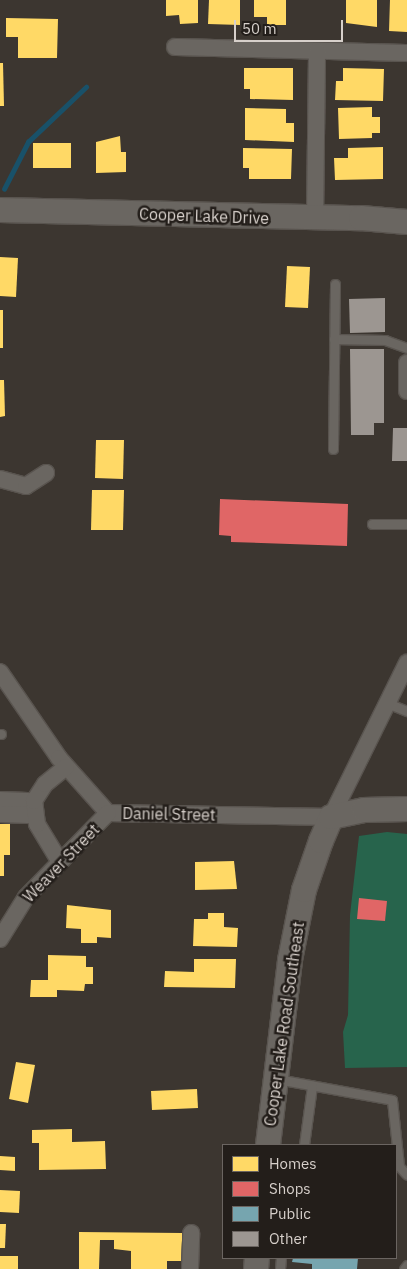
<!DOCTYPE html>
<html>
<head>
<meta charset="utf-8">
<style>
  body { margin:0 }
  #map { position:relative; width:407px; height:1269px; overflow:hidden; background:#3c3630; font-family:"IBM Plex Sans",sans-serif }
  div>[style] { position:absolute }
  .green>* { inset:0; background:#27644c }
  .homes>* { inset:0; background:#ffd966 }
  .shops>* { inset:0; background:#e06666 }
  .public>* { inset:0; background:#76a5af }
  .stream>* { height:4.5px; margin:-2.25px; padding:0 2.25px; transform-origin:2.25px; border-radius:2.25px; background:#195169 }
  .building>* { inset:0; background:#9c9691 }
  .roads { filter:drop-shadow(1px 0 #59544f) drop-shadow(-1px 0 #59544f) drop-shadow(0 1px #59544f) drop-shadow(0 -1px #59544f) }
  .lane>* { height:9px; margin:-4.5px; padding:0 4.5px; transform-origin:4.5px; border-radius:4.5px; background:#6a6661 }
  .street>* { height:16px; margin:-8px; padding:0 8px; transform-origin:8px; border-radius:8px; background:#6a6661 }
  .secondary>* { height:24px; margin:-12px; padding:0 12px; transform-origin:12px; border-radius:12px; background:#6a6661 }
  span { translate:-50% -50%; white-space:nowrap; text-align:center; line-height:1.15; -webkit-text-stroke:5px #231e1a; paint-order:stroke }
  .street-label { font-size:16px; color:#d7d0cb }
  .legend { position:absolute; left:222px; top:1144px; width:175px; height:115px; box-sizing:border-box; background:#231e1a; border:1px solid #6b6561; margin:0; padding:6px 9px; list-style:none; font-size:15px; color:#d7d0cb }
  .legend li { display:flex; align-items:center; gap:10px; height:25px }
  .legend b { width:25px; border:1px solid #6b6561 }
  .scale { position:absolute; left:234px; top:20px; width:109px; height:22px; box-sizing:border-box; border:2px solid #d7d0cb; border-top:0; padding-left:6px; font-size:15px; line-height:18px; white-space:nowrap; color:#d7d0cb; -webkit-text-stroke:4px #231e1a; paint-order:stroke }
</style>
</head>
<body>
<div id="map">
  <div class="green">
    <i style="clip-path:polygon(387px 832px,407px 834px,407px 1067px,345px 1068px,343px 1032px,348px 1015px,350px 915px,359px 836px)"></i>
  </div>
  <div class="homes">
    <i style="clip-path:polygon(166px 0,198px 0,198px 23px,180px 24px,179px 15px,166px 16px)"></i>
    <i style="clip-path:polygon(209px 0,240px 0,240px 25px,208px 24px)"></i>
    <i style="clip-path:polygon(254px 0,286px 0,286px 25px,267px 25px,267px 17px,254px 17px)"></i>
    <i style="clip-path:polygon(346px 0,377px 0,377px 27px,346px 23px)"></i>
    <i style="clip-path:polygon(390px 0,407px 0,407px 32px,389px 31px)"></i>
    <i style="clip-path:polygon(6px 18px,58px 19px,57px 58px,18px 58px,18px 37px,6px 37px)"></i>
    <i style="clip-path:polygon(0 63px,3px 63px,4px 106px,0 106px)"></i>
    <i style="clip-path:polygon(244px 68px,293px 68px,293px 100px,250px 99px,250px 89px,244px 89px)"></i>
    <i style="clip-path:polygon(343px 68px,384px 69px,383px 101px,335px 100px,336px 81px,343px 81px)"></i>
    <i style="clip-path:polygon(372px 107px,372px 117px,380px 117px,380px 133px,372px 133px,372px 138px,339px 139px,338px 108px)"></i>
    <i style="clip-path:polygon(245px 108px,286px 109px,286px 123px,294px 123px,294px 142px,245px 140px)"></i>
    <i style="clip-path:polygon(120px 136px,121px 152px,126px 152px,126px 172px,96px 173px,96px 142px)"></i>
    <i style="clip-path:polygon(33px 143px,71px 143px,71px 168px,33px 168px)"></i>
    <i style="clip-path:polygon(383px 147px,383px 179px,335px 180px,334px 158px,348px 158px,348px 148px)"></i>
    <i style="clip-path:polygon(243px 148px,292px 149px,291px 179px,249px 179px,249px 168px,243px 168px)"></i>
    <i style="clip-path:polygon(0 257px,18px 258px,16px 297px,0 296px)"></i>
    <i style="clip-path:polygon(287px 266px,310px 267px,308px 308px,285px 307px)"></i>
    <i style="clip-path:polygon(0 310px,3px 310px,3px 348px,0 348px)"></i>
    <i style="clip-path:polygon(0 380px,4px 380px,5px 416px,0 417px)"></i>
    <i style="clip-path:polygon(96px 440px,124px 440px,123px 479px,95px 478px)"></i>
    <i style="clip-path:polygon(92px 490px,124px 490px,123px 530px,91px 530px)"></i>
    <i style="clip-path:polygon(0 824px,10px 824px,10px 855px,4px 855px,4px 876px,0 876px)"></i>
    <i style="clip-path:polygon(234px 861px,237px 889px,195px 890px,195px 862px)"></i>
    <i style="clip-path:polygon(67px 905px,111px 910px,111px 938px,97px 937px,97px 943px,81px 943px,81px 929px,66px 928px)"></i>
    <i style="clip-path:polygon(208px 913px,224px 913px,224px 927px,238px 928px,237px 947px,193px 946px,194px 919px,208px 919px)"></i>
    <i style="clip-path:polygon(48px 955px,86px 956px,86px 967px,93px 967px,93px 984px,85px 984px,84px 991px,57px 990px,57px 997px,30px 997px,31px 980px,48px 980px)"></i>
    <i style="clip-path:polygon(194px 959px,236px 959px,235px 988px,164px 987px,165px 971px,194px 972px)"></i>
    <i style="clip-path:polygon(16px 1062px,35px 1065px,28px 1103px,9px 1099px)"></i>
    <i style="clip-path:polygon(197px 1089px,198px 1108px,152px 1110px,151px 1091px)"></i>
    <i style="clip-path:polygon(72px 1129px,72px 1142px,105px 1141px,106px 1169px,39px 1170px,39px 1143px,32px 1143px,32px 1130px)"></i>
    <i style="clip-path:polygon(0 1156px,15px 1157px,15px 1171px,0 1170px)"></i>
    <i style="clip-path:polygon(0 1190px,20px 1191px,19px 1213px,0 1212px)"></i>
    <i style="clip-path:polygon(0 1224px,6px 1224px,5px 1248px,0 1248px)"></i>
    <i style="clip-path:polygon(79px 1232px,182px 1233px,182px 1261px,167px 1261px,167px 1269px,131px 1269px,131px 1251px,114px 1249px,114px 1240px,100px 1240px,99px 1269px,79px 1269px)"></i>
    <i style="clip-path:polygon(0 1256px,18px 1256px,18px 1269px,0 1269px)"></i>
  </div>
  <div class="shops">
    <i style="clip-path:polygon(220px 499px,348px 504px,347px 546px,231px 542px,231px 536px,219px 535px)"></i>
    <i style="clip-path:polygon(359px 898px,387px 901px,385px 921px,357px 919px)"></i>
  </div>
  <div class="public">
    <i style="clip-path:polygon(293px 1258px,358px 1258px,357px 1269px,312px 1269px,312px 1264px,292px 1262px)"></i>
  </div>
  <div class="stream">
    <i style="left:4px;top:189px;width:53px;rotate:-62.9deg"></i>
    <i style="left:28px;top:142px;width:80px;rotate:-43.5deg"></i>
  </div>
  <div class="building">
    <i style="clip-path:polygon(385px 298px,385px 332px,350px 333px,349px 299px)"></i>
    <i style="clip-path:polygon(350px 349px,384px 349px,384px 423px,374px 423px,374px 435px,351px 435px)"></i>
    <i style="clip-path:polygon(393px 428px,407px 428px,407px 461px,392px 461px)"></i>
  </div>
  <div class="roads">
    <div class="lane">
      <i style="left:334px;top:339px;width:51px;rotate:1.1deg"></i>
      <i style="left:385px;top:340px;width:23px;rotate:20deg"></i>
      <i style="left:333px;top:449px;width:165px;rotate:-89.3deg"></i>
      <i style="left:372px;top:524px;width:35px"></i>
      <i style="left:387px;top:703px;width:22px;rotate:22deg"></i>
      <i style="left:0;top:734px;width:1px"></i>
      <i style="left:277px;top:1079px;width:117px;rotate:10.3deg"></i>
      <i style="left:392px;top:1100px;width:65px;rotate:83.9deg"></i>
      <i style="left:304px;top:1145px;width:60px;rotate:-82.3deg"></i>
      <i style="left:396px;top:1163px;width:16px;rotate:47deg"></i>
      <i style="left:280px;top:1269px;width:11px;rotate:-85deg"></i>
      <i style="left:404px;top:1269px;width:5px;rotate:-53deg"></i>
    </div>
    <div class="street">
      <i style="left:175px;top:47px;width:232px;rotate:1.5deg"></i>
      <i style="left:315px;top:219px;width:168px;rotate:-89.3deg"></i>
      <i style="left:407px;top:363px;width:28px;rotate:90deg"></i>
      <i style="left:0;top:479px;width:27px;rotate:15deg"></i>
      <i style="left:26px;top:486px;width:24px;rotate:-33deg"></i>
      <i style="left:0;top:672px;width:104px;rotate:55.5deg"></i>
      <i style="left:59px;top:758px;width:74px;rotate:48.3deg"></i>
      <i style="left:108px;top:813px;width:223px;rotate:1deg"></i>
      <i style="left:331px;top:817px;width:172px;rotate:-63.7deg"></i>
      <i style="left:0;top:800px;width:34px;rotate:2deg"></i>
      <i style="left:0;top:814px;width:34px;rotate:2deg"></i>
      <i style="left:60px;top:862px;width:44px;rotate:-121.2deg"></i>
      <i style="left:37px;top:824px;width:23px;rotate:-97deg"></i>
      <i style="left:34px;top:801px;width:20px;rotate:-57deg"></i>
      <i style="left:45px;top:784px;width:27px;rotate:-39deg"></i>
      <i style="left:0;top:939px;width:49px;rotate:-58.2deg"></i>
      <i style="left:26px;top:897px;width:117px;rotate:-45.7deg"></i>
      <i style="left:190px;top:1269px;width:36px;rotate:-88deg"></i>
    </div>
    <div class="secondary">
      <i style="left:0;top:210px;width:361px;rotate:1.3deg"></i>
      <i style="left:361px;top:218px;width:46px;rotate:5deg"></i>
      <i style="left:268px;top:1145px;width:186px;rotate:-83.2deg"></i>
      <i style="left:290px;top:960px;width:71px;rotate:-78.7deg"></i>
      <i style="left:304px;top:890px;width:52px;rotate:-70.9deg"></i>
      <i style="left:321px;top:841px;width:26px;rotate:-67deg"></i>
      <i style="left:331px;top:817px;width:34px;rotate:-12deg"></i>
      <i style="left:364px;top:810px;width:43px;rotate:-1.3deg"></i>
      <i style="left:256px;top:1269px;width:11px;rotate:-85deg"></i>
    </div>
  </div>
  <div class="street-label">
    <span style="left:204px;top:216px;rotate:2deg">Cooper Lake Drive</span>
    <span style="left:169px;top:814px;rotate:1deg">Daniel Street</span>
    <span style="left:61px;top:863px;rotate:-46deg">Weaver Street</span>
    <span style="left:284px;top:1024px;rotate:-82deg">Cooper Lake Road Southeast</span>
  </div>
  <ul class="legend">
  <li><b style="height:14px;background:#ffd966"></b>Homes</li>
  <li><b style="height:14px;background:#e06666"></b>Shops</li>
  <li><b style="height:14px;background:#76a5af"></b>Public</li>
  <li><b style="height:14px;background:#9c9691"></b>Other</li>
  </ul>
  <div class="scale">50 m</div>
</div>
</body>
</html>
